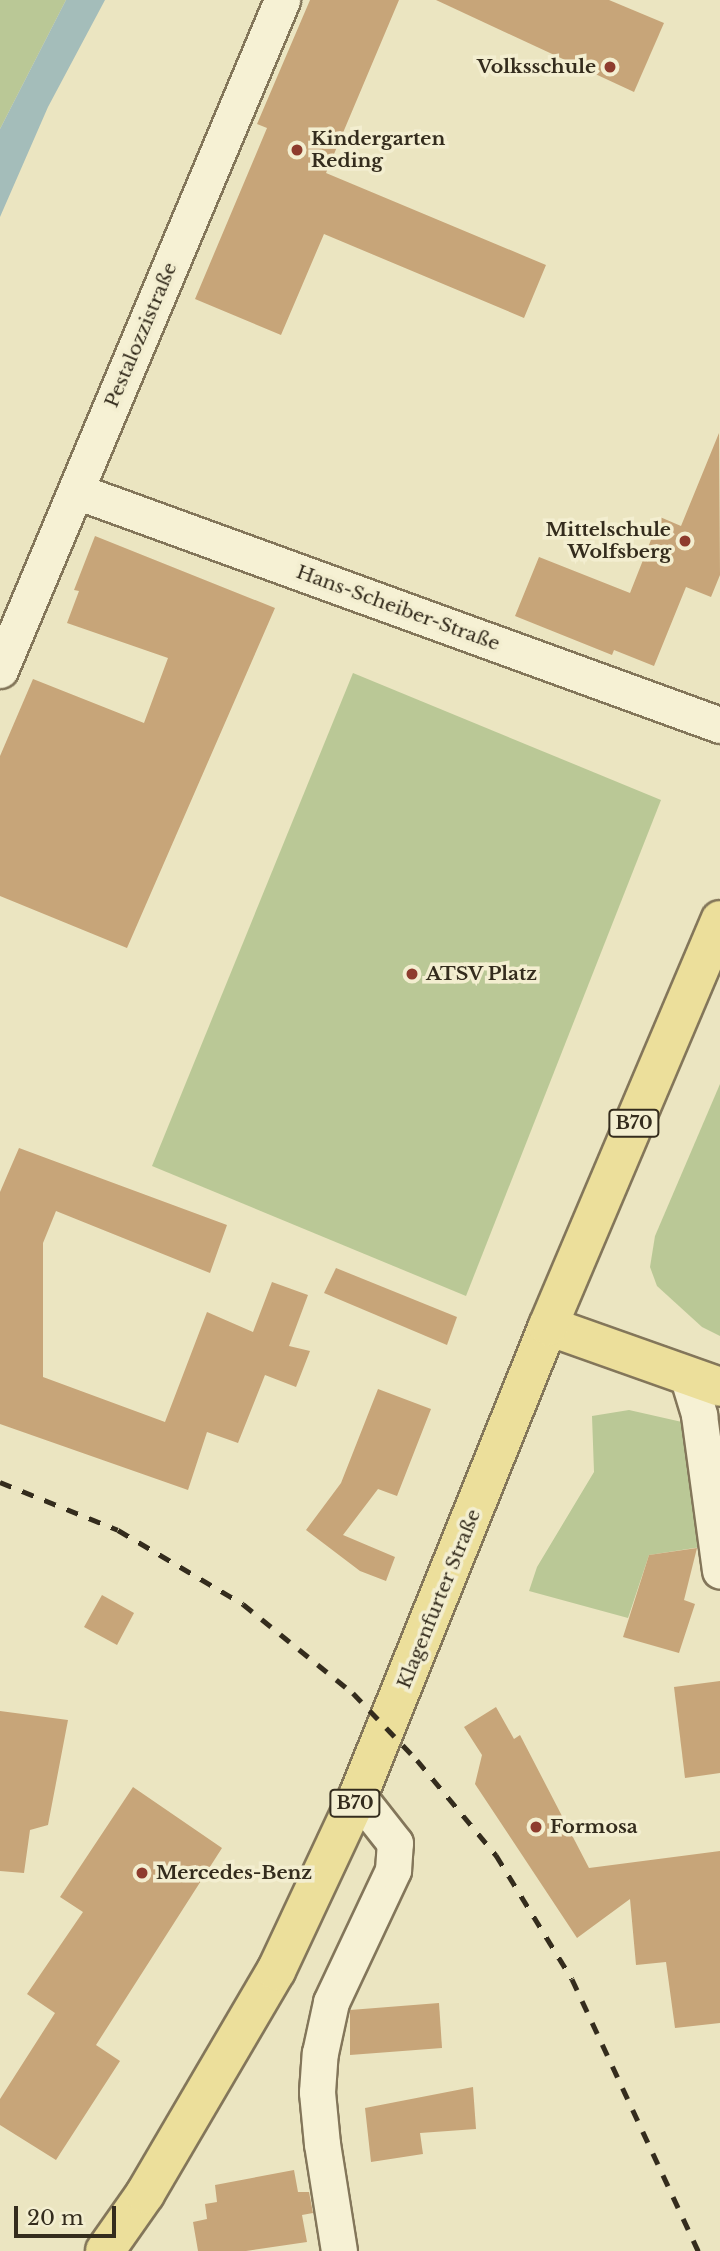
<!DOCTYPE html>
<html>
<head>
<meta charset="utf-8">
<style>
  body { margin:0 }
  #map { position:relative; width:720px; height:2251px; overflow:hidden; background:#ebe5c1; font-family:"Libre Baskerville",serif }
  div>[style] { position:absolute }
  .green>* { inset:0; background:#bac896 }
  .water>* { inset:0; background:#a4bdba }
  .building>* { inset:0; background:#c7a579 }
  .roads { filter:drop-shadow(2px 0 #83765a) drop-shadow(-2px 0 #83765a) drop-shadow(0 2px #83765a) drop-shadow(0 -2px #83765a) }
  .minor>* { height:35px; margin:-17.5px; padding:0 17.5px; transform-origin:17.5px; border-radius:17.5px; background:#f6f1d4 }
  .major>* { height:38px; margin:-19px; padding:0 19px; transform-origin:19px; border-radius:19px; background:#ecdf9b }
  .rail>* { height:5px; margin-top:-2.5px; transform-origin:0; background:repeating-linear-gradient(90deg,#342c1d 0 12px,transparent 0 24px) }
  .dots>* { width:19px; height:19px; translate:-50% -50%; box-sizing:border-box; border:4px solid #f3eed0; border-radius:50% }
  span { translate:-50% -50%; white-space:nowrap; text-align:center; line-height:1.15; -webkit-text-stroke:7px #f3eed0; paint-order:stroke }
  .shield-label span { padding:2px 5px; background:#f3eed0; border:2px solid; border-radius:5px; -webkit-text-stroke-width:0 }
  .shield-label { font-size:18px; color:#342c1d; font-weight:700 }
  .poi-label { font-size:19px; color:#342c1d; font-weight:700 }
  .right { translate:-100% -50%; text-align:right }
  .left { translate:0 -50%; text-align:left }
  .street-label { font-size:19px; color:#342c1d }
  .scale { position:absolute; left:14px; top:2206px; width:102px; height:32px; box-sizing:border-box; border:4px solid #342c1d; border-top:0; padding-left:9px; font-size:21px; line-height:24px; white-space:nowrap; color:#342c1d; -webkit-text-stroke:5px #f3eed0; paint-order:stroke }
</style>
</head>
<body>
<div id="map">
  <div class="green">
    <i style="clip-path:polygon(0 0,66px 0,0 129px)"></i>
    <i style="clip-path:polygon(353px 673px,661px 800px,466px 1296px,152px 1166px)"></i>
    <i style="clip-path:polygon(720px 1084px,720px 1336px,702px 1327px,657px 1286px,650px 1267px,655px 1236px)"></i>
    <i style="clip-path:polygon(629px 1410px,682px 1422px,691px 1456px,701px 1547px,649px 1555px,628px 1618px,529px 1591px,537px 1567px,594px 1472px,592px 1416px)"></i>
  </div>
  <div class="water">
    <i style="clip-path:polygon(66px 0,105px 0,48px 107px,0 217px,0 129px)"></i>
  </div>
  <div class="building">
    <i style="clip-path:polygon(310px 0,399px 0,326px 173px,546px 265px,524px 318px,324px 234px,281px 335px,195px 299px,267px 128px,257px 124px)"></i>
    <i style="clip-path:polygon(436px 0,609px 0,664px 23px,634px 92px)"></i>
    <i style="clip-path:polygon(719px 433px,720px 575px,711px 597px,686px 587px,654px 666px,614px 650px,612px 655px,515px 616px,539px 557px,630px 593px,660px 517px,681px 526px)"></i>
    <i style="clip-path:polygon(95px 536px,275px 608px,127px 948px,0 896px,0 756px,33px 679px,144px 723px,168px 658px,67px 623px,79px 591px,74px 590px)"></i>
    <i style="clip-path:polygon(19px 1148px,227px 1225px,210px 1273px,56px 1211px,43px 1243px,43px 1377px,165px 1422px,207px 1312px,253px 1332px,272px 1282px,308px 1295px,289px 1346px,310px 1351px,296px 1387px,265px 1375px,238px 1443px,207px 1432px,188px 1490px,0 1424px,0 1192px)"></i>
    <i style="clip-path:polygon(336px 1268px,457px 1317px,447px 1345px,324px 1293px)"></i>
    <i style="clip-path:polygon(378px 1389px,431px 1409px,397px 1496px,378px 1489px,343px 1535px,395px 1557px,386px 1581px,360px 1571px,306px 1530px,341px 1483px)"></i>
    <i style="clip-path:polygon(697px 1548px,684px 1600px,695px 1604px,679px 1653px,623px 1637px,649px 1555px)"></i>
    <i style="clip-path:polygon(102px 1595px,134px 1613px,117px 1645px,84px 1627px)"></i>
    <i style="clip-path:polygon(720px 1681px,720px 1773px,685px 1778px,674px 1687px)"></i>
    <i style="clip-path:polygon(496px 1707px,514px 1739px,520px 1735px,589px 1868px,720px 1851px,720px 2023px,675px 2028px,666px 1962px,636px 1965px,630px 1899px,577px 1938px,475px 1784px,482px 1755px,464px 1727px)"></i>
    <i style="clip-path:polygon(0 1711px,68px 1720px,48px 1825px,30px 1830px,24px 1873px,0 1871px)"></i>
    <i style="clip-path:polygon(133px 1787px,222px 1848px,96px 2045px,120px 2061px,56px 2160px,0 2125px,0 2099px,55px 2013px,27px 1994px,83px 1912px,60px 1897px)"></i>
    <i style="clip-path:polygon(439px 2003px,442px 2048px,350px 2055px,350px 2010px)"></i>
    <i style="clip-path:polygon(473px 2087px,476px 2129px,420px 2133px,423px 2154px,371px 2162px,365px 2108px)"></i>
    <i style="clip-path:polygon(294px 2170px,298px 2192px,309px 2192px,313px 2213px,302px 2215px,307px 2242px,246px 2251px,198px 2251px,193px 2222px,207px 2219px,205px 2204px,217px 2202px,215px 2185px)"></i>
  </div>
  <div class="roads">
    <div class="minor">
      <i style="left:76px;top:491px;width:685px;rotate:19.97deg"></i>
      <i style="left:0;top:670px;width:727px;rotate:-67.17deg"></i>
      <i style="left:688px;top:1378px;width:39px;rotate:73deg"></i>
      <i style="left:699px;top:1415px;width:157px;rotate:82.3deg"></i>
      <i style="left:339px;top:2251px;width:108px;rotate:-99deg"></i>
      <i style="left:322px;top:2144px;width:52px;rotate:-95.5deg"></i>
      <i style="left:317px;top:2092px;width:39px;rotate:-86deg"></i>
      <i style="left:320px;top:2053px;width:52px;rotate:-77.8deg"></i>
      <i style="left:331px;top:2002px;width:146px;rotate:-64.8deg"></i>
      <i style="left:393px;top:1870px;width:27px;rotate:-86deg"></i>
      <i style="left:395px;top:1843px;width:60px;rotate:-128.2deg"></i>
    </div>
    <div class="major">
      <i style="left:548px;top:1326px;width:182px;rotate:19.5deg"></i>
      <i style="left:105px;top:2251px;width:70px;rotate:-54.9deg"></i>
      <i style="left:145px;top:2194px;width:259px;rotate:-59.6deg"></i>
      <i style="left:276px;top:1971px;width:193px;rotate:-64.9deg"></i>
      <i style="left:358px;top:1796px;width:507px;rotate:-67.99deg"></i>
      <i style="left:548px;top:1326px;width:441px;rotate:-67deg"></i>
    </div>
  </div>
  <div class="rail">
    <i style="left:0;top:1482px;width:127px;rotate:22.1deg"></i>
    <i style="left:118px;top:1530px;width:145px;rotate:30.6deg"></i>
    <i style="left:243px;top:1604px;width:141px;rotate:39deg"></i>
    <i style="left:353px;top:1693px;width:93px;rotate:46.3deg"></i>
    <i style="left:417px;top:1760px;width:124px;rotate:50.3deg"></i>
    <i style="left:496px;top:1855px;width:145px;rotate:58.5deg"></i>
    <i style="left:572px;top:1979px;width:300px;rotate:65.1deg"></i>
  </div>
  <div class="dots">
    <i style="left:610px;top:67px;background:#8e3c2e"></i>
    <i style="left:297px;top:150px;background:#8e3c2e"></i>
    <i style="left:685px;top:541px;background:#8e3c2e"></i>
    <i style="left:412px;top:974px;background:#8e3c2e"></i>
    <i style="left:536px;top:1827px;background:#8e3c2e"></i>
    <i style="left:142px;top:1873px;background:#8e3c2e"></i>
  </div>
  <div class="shield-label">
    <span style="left:634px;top:1123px">B70</span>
    <span style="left:355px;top:1803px">B70</span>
  </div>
  <div class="poi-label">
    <span class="right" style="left:596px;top:67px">Volksschule</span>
    <span class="left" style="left:311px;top:150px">Kindergarten<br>Reding</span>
    <span class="right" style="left:671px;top:541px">Mittelschule<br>Wolfsberg</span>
    <span class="left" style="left:426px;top:974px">ATSV Platz</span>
    <span class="left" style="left:550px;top:1827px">Formosa</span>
    <span class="left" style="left:156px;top:1873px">Mercedes-Benz</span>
  </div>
  <div class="street-label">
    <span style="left:141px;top:335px;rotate:-67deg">Pestalozzistraße</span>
    <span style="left:398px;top:608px;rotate:20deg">Hans-Scheiber-Straße</span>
    <span style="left:439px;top:1599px;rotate:-68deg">Klagenfurter Straße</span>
  </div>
  <div class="scale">20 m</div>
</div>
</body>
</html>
